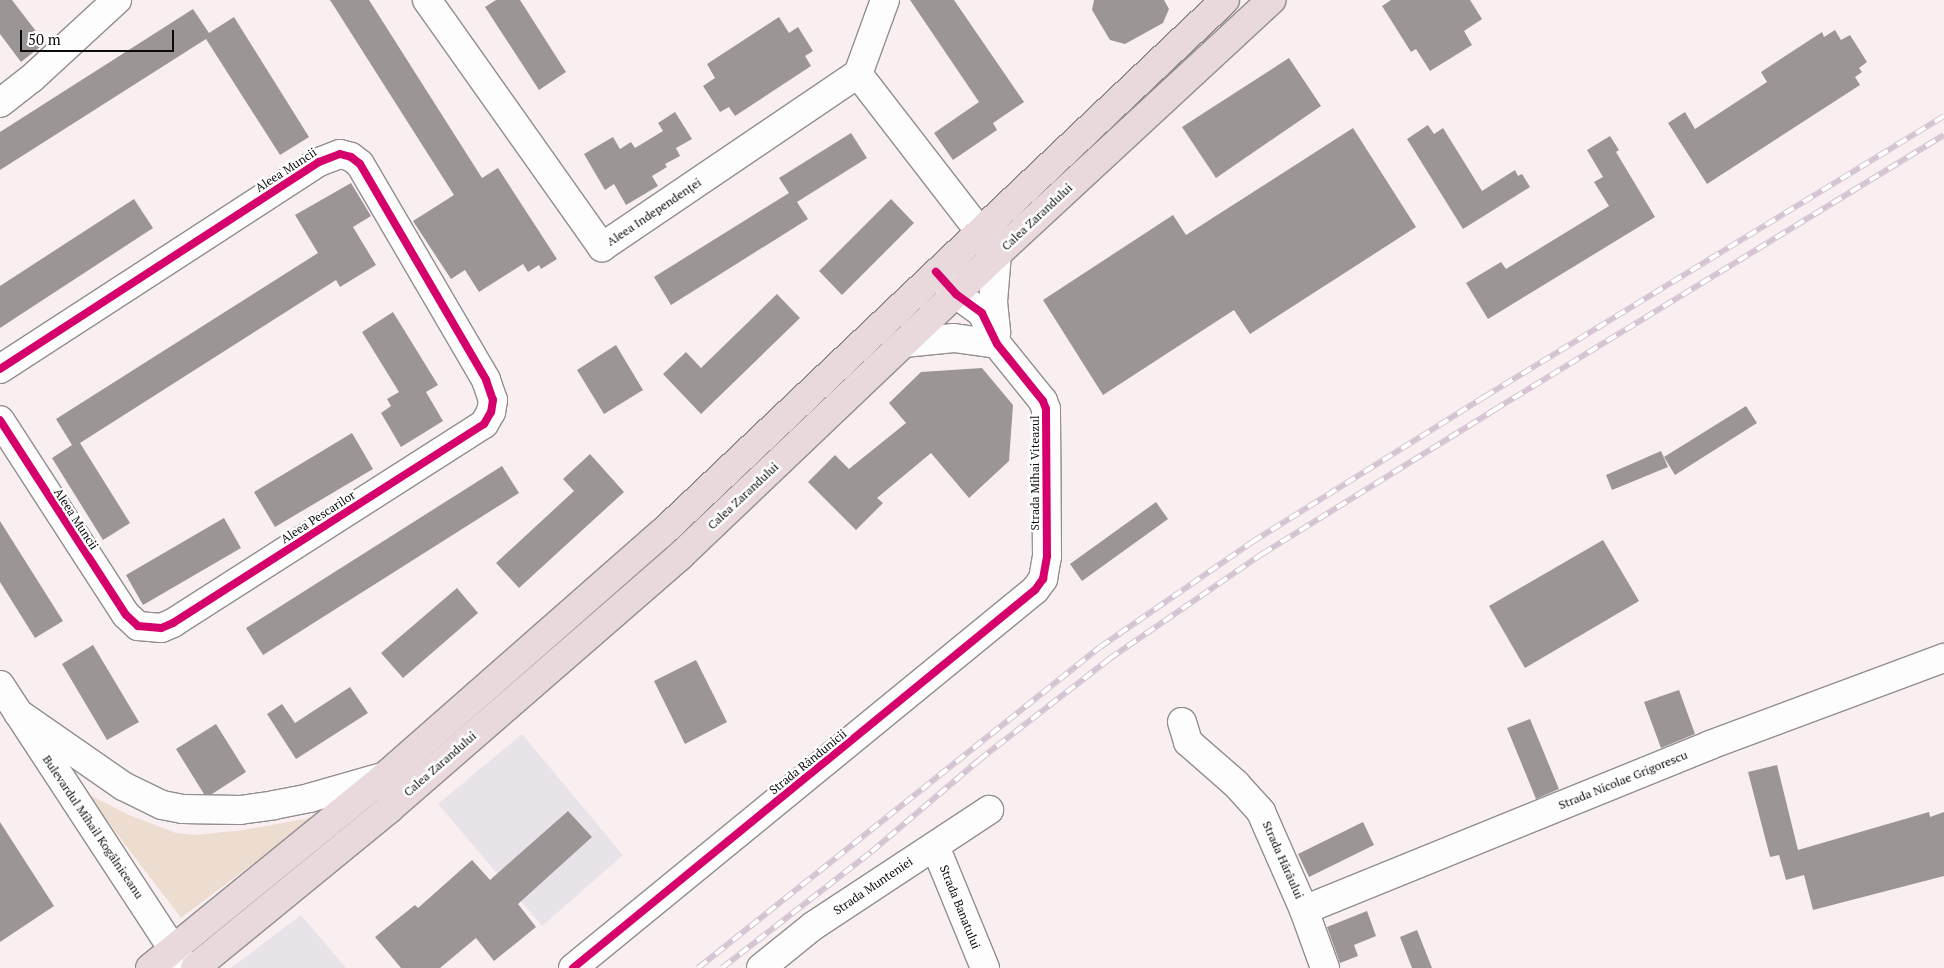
<!DOCTYPE html>
<html>
<head>
<meta charset="utf-8">
<style>
  body { margin:0 }
  #map { position:relative; width:1944px; height:968px; overflow:hidden; background:#f9eff0; font-family:"PT Serif",serif }
  div>[style] { position:absolute }
  .industrial>* { inset:0; background:#e7e3e8 }
  .green>* { inset:0; background:#edddd1 }
  .building>* { inset:0; background:#9c9596 }
  .roads { filter:drop-shadow(1px 0 #928e8e) drop-shadow(-1px 0 #928e8e) drop-shadow(0 1px #928e8e) drop-shadow(0 -1px #928e8e) }
  .minor>* { height:28px; margin:-14px; padding:0 14px; transform-origin:14px; border-radius:14px; background:#fefdfd }
  .major>* { height:28px; margin:-14px; padding:0 14px; transform-origin:14px; border-radius:14px; background:#e9d9dc }
  .rail>* { height:5.5px; margin-top:-2.75px; transform-origin:0; background:repeating-linear-gradient(90deg,#fff 0 11px,#d4c4d2 0 22px); box-sizing:border-box; border-block:1px solid #d4c4d2 }
  .cycleway>* { height:8px; margin:-4px; padding:0 4px; transform-origin:4px; border-radius:4px; background:#d6006c }
  span { translate:-50% -50%; white-space:nowrap; text-align:center; line-height:1.15; -webkit-text-stroke:5px #fff; paint-order:stroke }
  .street-label { font-size:12px; color:#0b0b0b }
  .scale { position:absolute; left:20px; top:30px; width:154px; height:22px; box-sizing:border-box; border:2px solid #0b0b0b; border-top:0; padding-left:6px; font-size:15px; line-height:18px; white-space:nowrap; color:#0b0b0b; -webkit-text-stroke:4px #fff; paint-order:stroke }
</style>
</head>
<body>
<div id="map">
  <div class="industrial">
    <i style="clip-path:polygon(522px 734px,623px 855px,542px 926px,438px 804px)"></i>
    <i style="clip-path:polygon(301px 915px,346px 968px,231px 968px)"></i>
  </div>
  <div class="green">
    <i style="clip-path:polygon(86px 793px,129px 815px,176px 833px,195px 835px,244px 830px,315px 817px,181px 918px)"></i>
  </div>
  <div class="building">
    <i style="clip-path:polygon(0 0,12px 0,45px 43px,21px 62px,0 34px)"></i>
    <i style="clip-path:polygon(330px 0,369px 0,482px 178px,498px 168px,557px 259px,541px 269px,539px 265px,528px 272px,523px 264px,479px 292px,465px 270px,451px 279px,413px 221px,454px 195px)"></i>
    <i style="clip-path:polygon(496px 0,520px 0,566px 72px,539px 90px,485px 7px)"></i>
    <i style="clip-path:polygon(910px 0,954px 0,1024px 102px,993px 123px,997px 130px,953px 160px,934px 133px,979px 102px)"></i>
    <i style="clip-path:polygon(1094px 0,1164px 0,1169px 9px,1163px 23px,1125px 44px,1110px 40px,1092px 10px)"></i>
    <i style="clip-path:polygon(1391px 0,1470px 0,1482px 19px,1464px 31px,1472px 45px,1430px 71px,1416px 49px,1411px 52px,1382px 6px)"></i>
    <i style="clip-path:polygon(193px 9px,209px 33px,234px 17px,309px 137px,280px 155px,206px 39px,0 170px,0 132px)"></i>
    <i style="clip-path:polygon(779px 17px,789px 33px,798px 27px,813px 51px,805px 56px,811px 66px,735px 116px,729px 107px,720px 112px,703px 86px,715px 78px,707px 64px)"></i>
    <i style="clip-path:polygon(1835px 30px,1841px 40px,1850px 35px,1867px 62px,1859px 68px,1862px 72px,1855px 77px,1860px 85px,1707px 184px,1668px 123px,1685px 112px,1695px 129px,1767px 82px,1761px 72px,1822px 32px,1824px 37px)"></i>
    <i style="clip-path:polygon(1289px 58px,1321px 106px,1216px 178px,1182px 127px)"></i>
    <i style="clip-path:polygon(675px 112px,692px 139px,676px 148px,680px 156px,665px 164px,667px 167px,652px 176px,658px 186px,626px 205px,614px 184px,605px 190px,584px 154px,613px 137px,620px 149px,631px 142px,635px 148px,663px 131px,658px 123px)"></i>
    <i style="clip-path:polygon(1428px 125px,1434px 134px,1443px 128px,1482px 191px,1515px 170px,1518px 176px,1522px 174px,1530px 187px,1463px 229px,1407px 139px)"></i>
    <i style="clip-path:polygon(1353px 128px,1416px 227px,1250px 334px,1234px 310px,1103px 395px,1043px 300px,1173px 215px,1186px 235px)"></i>
    <i style="clip-path:polygon(851px 133px,867px 158px,797px 202px,808px 219px,671px 305px,654px 277px,789px 193px,779px 178px)"></i>
    <i style="clip-path:polygon(1610px 136px,1619px 150px,1616px 152px,1655px 217px,1488px 319px,1466px 283px,1501px 262px,1506px 269px,1609px 206px,1594px 182px,1603px 177px,1587px 150px)"></i>
    <i style="clip-path:polygon(351px 183px,371px 216px,353px 227px,376px 265px,340px 287px,336px 280px,80px 443px,130px 523px,103px 540px,52px 458px,72px 445px,56px 419px,318px 253px,295px 215px)"></i>
    <i style="clip-path:polygon(134px 199px,153px 228px,0 328px,0 286px)"></i>
    <i style="clip-path:polygon(891px 199px,914px 223px,842px 295px,819px 271px)"></i>
    <i style="clip-path:polygon(777px 294px,800px 318px,701px 414px,663px 374px,686px 352px,701px 368px)"></i>
    <i style="clip-path:polygon(393px 312px,438px 385px,426px 392px,443px 421px,401px 447px,381px 413px,391px 406px,387px 399px,399px 392px,362px 332px)"></i>
    <i style="clip-path:polygon(616px 345px,643px 390px,604px 414px,577px 370px)"></i>
    <i style="clip-path:polygon(982px 368px,1013px 405px,1009px 461px,969px 498px,931px 453px,877px 498px,883px 503px,856px 530px,808px 482px,835px 455px,849px 469px,906px 423px,889px 403px,921px 372px)"></i>
    <i style="clip-path:polygon(1746px 406px,1757px 423px,1675px 475px,1664px 457px)"></i>
    <i style="clip-path:polygon(352px 433px,373px 469px,275px 527px,254px 492px)"></i>
    <i style="clip-path:polygon(1661px 451px,1668px 467px,1612px 490px,1606px 475px)"></i>
    <i style="clip-path:polygon(590px 454px,624px 492px,519px 588px,496px 563px,574px 491px,563px 479px)"></i>
    <i style="clip-path:polygon(502px 466px,519px 493px,263px 655px,246px 628px)"></i>
    <i style="clip-path:polygon(1156px 502px,1168px 519px,1082px 581px,1070px 564px)"></i>
    <i style="clip-path:polygon(224px 518px,241px 548px,143px 605px,126px 575px)"></i>
    <i style="clip-path:polygon(0 521px,63px 621px,35px 638px,0 582px)"></i>
    <i style="clip-path:polygon(1603px 540px,1639px 601px,1525px 668px,1489px 606px)"></i>
    <i style="clip-path:polygon(457px 588px,478px 613px,403px 678px,381px 653px)"></i>
    <i style="clip-path:polygon(93px 645px,139px 722px,107px 740px,62px 664px)"></i>
    <i style="clip-path:polygon(696px 660px,727px 722px,685px 744px,654px 681px)"></i>
    <i style="clip-path:polygon(350px 687px,368px 713px,296px 759px,267px 714px,282px 704px,295px 723px)"></i>
    <i style="clip-path:polygon(1679px 690px,1695px 734px,1661px 748px,1644px 702px)"></i>
    <i style="clip-path:polygon(1530px 719px,1559px 789px,1536px 799px,1507px 728px)"></i>
    <i style="clip-path:polygon(216px 724px,246px 772px,212px 794px,204px 794px,176px 749px)"></i>
    <i style="clip-path:polygon(1777px 765px,1798px 850px,1929px 812px,1930px 817px,1944px 812px,1944px 876px,1813px 910px,1804px 875px,1786px 880px,1779px 855px,1770px 857px,1748px 772px)"></i>
    <i style="clip-path:polygon(568px 811px,592px 837px,518px 904px,536px 927px,494px 961px,476px 938px,440px 968px,401px 968px,375px 937px,415px 905px,418px 908px,472px 860px,490px 880px)"></i>
    <i style="clip-path:polygon(0 822px,54px 906px,0 942px)"></i>
    <i style="clip-path:polygon(1363px 822px,1374px 845px,1309px 877px,1298px 854px)"></i>
    <i style="clip-path:polygon(1367px 911px,1376px 936px,1354px 945px,1358px 956px,1340px 963px,1327px 927px)"></i>
    <i style="clip-path:polygon(1417px 930px,1432px 968px,1412px 968px,1400px 937px)"></i>
  </div>
  <div class="roads">
    <div class="minor">
      <i style="left:427px;top:0;width:303px;rotate:54.7deg"></i>
      <i style="left:602px;top:247px;width:309px;rotate:-34.1deg"></i>
      <i style="left:885px;top:0;width:79px;rotate:110deg"></i>
      <i style="left:858px;top:74px;width:227px;rotate:52.3deg"></i>
      <i style="left:997px;top:254px;width:48px;rotate:94.8deg"></i>
      <i style="left:993px;top:302px;width:31px;rotate:84deg"></i>
      <i style="left:0;top:103px;width:39px;rotate:-38deg"></i>
      <i style="left:31px;top:79px;width:117px;rotate:-42.6deg"></i>
      <i style="left:904px;top:343px;width:50px;rotate:-5.7deg"></i>
      <i style="left:954px;top:338px;width:43px;rotate:7.9deg"></i>
      <i style="left:0;top:369px;width:380px;rotate:-33deg"></i>
      <i style="left:319px;top:162px;width:22px;rotate:-21deg"></i>
      <i style="left:340px;top:154px;width:11px;rotate:15deg"></i>
      <i style="left:351px;top:157px;width:11px;rotate:38deg"></i>
      <i style="left:360px;top:164px;width:250px;rotate:59.7deg"></i>
      <i style="left:486px;top:380px;width:21px;rotate:71deg"></i>
      <i style="left:493px;top:400px;width:12px;rotate:99deg"></i>
      <i style="left:491px;top:412px;width:14px;rotate:120deg"></i>
      <i style="left:484px;top:424px;width:369px;rotate:147.4deg"></i>
      <i style="left:173px;top:623px;width:13px;rotate:157deg"></i>
      <i style="left:161px;top:628px;width:23px;rotate:-175deg"></i>
      <i style="left:138px;top:626px;width:16px;rotate:-137deg"></i>
      <i style="left:126px;top:615px;width:232px;rotate:-122.9deg"></i>
      <i style="left:0;top:685px;width:338px;rotate:56.8deg"></i>
      <i style="left:18px;top:713px;width:128px;rotate:34.8deg"></i>
      <i style="left:123px;top:786px;width:43px;rotate:26deg"></i>
      <i style="left:162px;top:805px;width:21px;rotate:11deg"></i>
      <i style="left:183px;top:809px;width:57px;rotate:1deg"></i>
      <i style="left:240px;top:810px;width:34px;rotate:-8deg"></i>
      <i style="left:274px;top:805px;width:36px;rotate:-11deg"></i>
      <i style="left:309px;top:798px;width:79px;rotate:-16.1deg"></i>
      <i style="left:1182px;top:722px;width:21px;rotate:73deg"></i>
      <i style="left:1188px;top:742px;width:64px;rotate:41.2deg"></i>
      <i style="left:1236px;top:784px;width:38px;rotate:48deg"></i>
      <i style="left:1261px;top:812px;width:107px;rotate:66.3deg"></i>
      <i style="left:1304px;top:910px;width:62px;rotate:70.1deg"></i>
      <i style="left:935px;top:846px;width:132px;rotate:67.7deg"></i>
      <i style="left:1304px;top:910px;width:438px;rotate:-22.1deg"></i>
      <i style="left:1710px;top:745px;width:250px;rotate:-20.4deg"></i>
      <i style="left:573px;top:968px;width:597px;rotate:-39.29deg"></i>
      <i style="left:1035px;top:590px;width:14px;rotate:-54deg"></i>
      <i style="left:1043px;top:579px;width:23px;rotate:-80deg"></i>
      <i style="left:1047px;top:556px;width:147px;rotate:-90.4deg"></i>
      <i style="left:1046px;top:409px;width:9px;rotate:-111deg"></i>
      <i style="left:1043px;top:401px;width:73px;rotate:-128.9deg"></i>
      <i style="left:997px;top:344px;width:34px;rotate:-116deg"></i>
      <i style="left:982px;top:313px;width:32px;rotate:-144deg"></i>
      <i style="left:956px;top:294px;width:24px;rotate:-132deg"></i>
      <i style="left:761px;top:968px;width:67px;rotate:-38.9deg"></i>
      <i style="left:813px;top:926px;width:211px;rotate:-33.4deg"></i>
    </div>
    <div class="major">
      <i style="left:150px;top:968px;width:303px;rotate:-39.2deg"></i>
      <i style="left:385px;top:776px;width:368px;rotate:-41.3deg"></i>
      <i style="left:662px;top:533px;width:775px;rotate:-43.43deg"></i>
      <i style="left:195px;top:968px;width:251px;rotate:-39.3deg"></i>
      <i style="left:389px;top:809px;width:386px;rotate:-41deg"></i>
      <i style="left:680px;top:556px;width:438px;rotate:-43.6deg"></i>
      <i style="left:997px;top:254px;width:374px;rotate:-42.8deg"></i>
    </div>
  </div>
  <div class="rail">
    <i style="left:698px;top:968px;width:514px;rotate:-38.61deg"></i>
    <i style="left:1100px;top:647px;width:185px;rotate:-34.6deg"></i>
    <i style="left:1252px;top:542px;width:274px;rotate:-32deg"></i>
    <i style="left:1484px;top:397px;width:539px;rotate:-31.42deg"></i>
    <i style="left:722px;top:968px;width:189px;rotate:-37.9deg"></i>
    <i style="left:871px;top:852px;width:142px;rotate:-40.4deg"></i>
    <i style="left:979px;top:760px;width:165px;rotate:-37.8deg"></i>
    <i style="left:1109px;top:659px;width:186px;rotate:-34.5deg"></i>
    <i style="left:1262px;top:554px;width:273px;rotate:-31.8deg"></i>
    <i style="left:1494px;top:410px;width:527px;rotate:-31.43deg"></i>
  </div>
  <div class="cycleway">
    <i style="left:0;top:369px;width:380px;rotate:-33deg"></i>
    <i style="left:319px;top:162px;width:22px;rotate:-21deg"></i>
    <i style="left:340px;top:154px;width:11px;rotate:15deg"></i>
    <i style="left:351px;top:157px;width:11px;rotate:38deg"></i>
    <i style="left:360px;top:164px;width:250px;rotate:59.7deg"></i>
    <i style="left:486px;top:380px;width:21px;rotate:71deg"></i>
    <i style="left:493px;top:400px;width:12px;rotate:99deg"></i>
    <i style="left:491px;top:412px;width:14px;rotate:120deg"></i>
    <i style="left:484px;top:424px;width:369px;rotate:147.4deg"></i>
    <i style="left:173px;top:623px;width:13px;rotate:157deg"></i>
    <i style="left:161px;top:628px;width:23px;rotate:-175deg"></i>
    <i style="left:138px;top:626px;width:16px;rotate:-137deg"></i>
    <i style="left:126px;top:615px;width:232px;rotate:-122.9deg"></i>
    <i style="left:573px;top:968px;width:597px;rotate:-39.29deg"></i>
    <i style="left:1035px;top:590px;width:14px;rotate:-54deg"></i>
    <i style="left:1043px;top:579px;width:23px;rotate:-80deg"></i>
    <i style="left:1047px;top:556px;width:147px;rotate:-90.4deg"></i>
    <i style="left:1046px;top:409px;width:9px;rotate:-111deg"></i>
    <i style="left:1043px;top:401px;width:73px;rotate:-128.9deg"></i>
    <i style="left:997px;top:344px;width:34px;rotate:-116deg"></i>
    <i style="left:982px;top:313px;width:32px;rotate:-144deg"></i>
    <i style="left:956px;top:294px;width:30px;rotate:-132deg"></i>
  </div>
  <div class="street-label">
    <span style="left:286px;top:170px;rotate:-33deg">Aleea Muncii</span>
    <span style="left:654px;top:212px;rotate:-34deg">Aleea Independenței</span>
    <span style="left:1037px;top:217px;rotate:-43deg">Calea Zarandului</span>
    <span style="left:1035px;top:473px;rotate:-90deg">Strada Mihai Viteazul</span>
    <span style="left:743px;top:496px;rotate:-43deg">Calea Zarandului</span>
    <span style="left:318px;top:517px;rotate:-33deg">Aleea Pescarilor</span>
    <span style="left:76px;top:519px;rotate:57deg">Aleea Muncii</span>
    <span style="left:808px;top:762px;rotate:-39deg">Strada Rândunicii</span>
    <span style="left:440px;top:764px;rotate:-41deg">Calea Zarandului</span>
    <span style="left:1623px;top:780px;rotate:-22deg">Strada Nicolae Grigorescu</span>
    <span style="left:93px;top:827px;rotate:56deg">Bulevardul Mihail Kogălniceanu</span>
    <span style="left:1283px;top:860px;rotate:66deg">Strada Hărăului</span>
    <span style="left:873px;top:886px;rotate:-34deg">Strada Munteniei</span>
    <span style="left:960px;top:907px;rotate:68deg">Strada Banatului</span>
  </div>
  <div class="scale">50 m</div>
</div>
</body>
</html>
